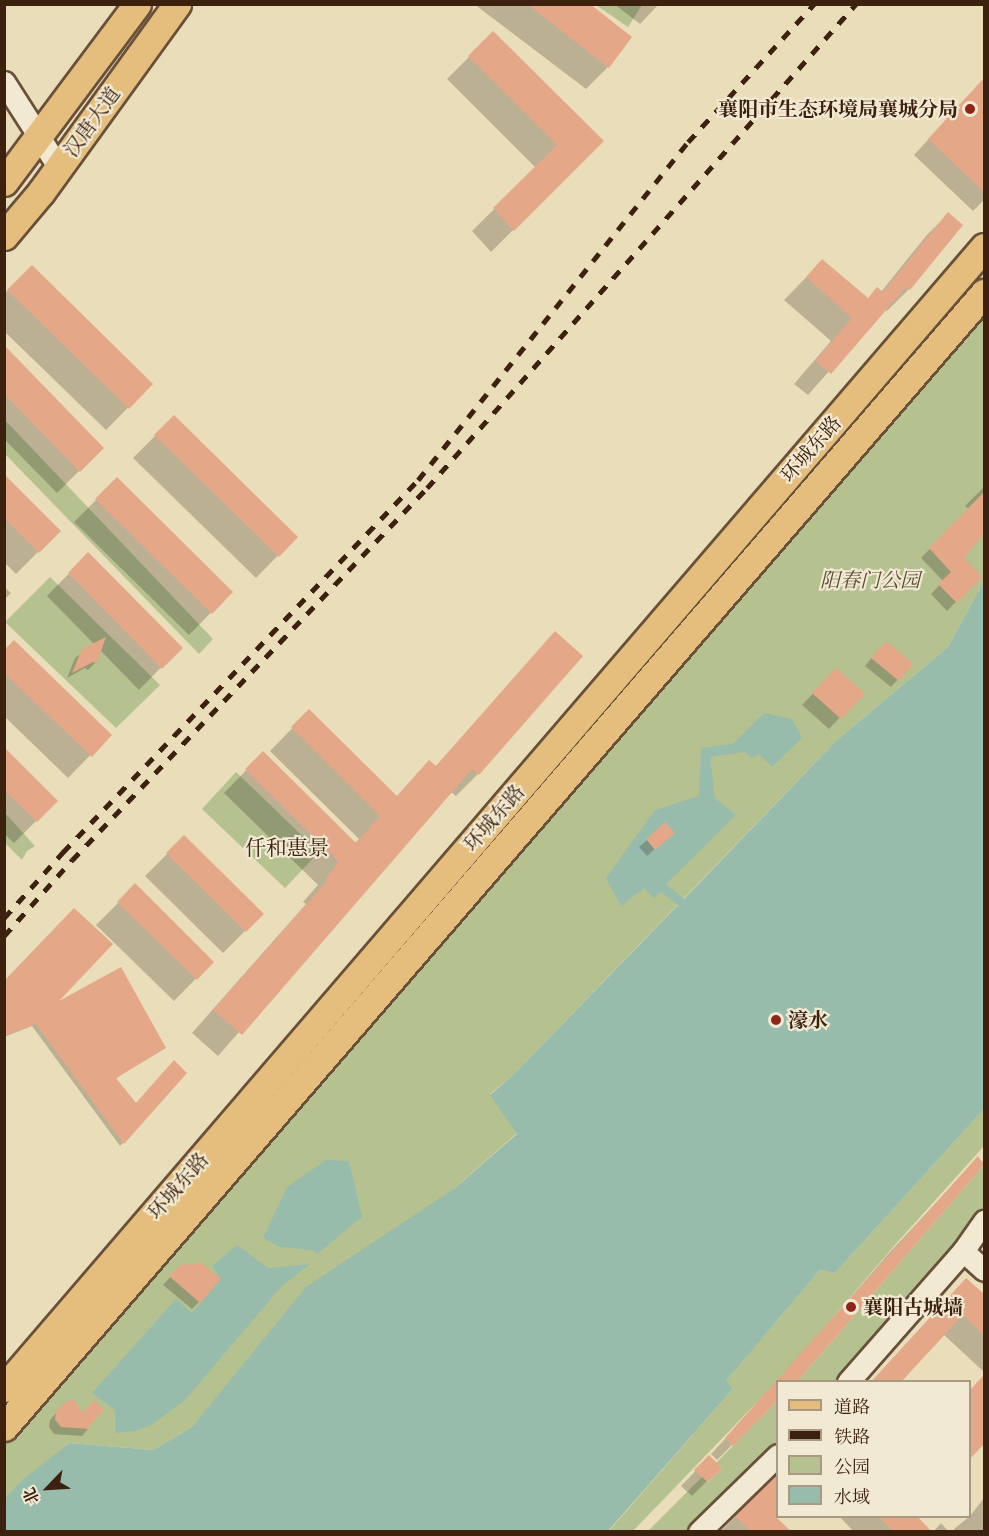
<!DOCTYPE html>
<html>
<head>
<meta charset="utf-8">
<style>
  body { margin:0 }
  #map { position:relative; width:989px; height:1536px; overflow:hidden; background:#eaddba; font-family:"EB Garamond","Noto Serif SC",serif }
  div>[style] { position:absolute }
  .green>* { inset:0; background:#b6c190 }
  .water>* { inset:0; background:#98bcac }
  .shadow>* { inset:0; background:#0003 }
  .building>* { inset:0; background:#e4a788 }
  .roads { filter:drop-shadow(2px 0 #68503a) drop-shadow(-2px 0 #68503a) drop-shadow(0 2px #68503a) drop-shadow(0 -2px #68503a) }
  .minor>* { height:21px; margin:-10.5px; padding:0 10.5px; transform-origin:10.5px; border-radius:10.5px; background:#f1e9d2 }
  .major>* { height:27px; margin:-13.5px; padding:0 13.5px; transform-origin:13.5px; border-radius:13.5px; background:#e5be7d }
  .rail>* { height:4.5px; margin-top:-2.25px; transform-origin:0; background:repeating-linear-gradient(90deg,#3c210f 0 10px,transparent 0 20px) }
  .dots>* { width:16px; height:16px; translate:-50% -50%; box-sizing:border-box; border:3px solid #f1e9d2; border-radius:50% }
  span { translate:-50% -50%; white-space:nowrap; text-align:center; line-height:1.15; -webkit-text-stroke:4.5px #f1e9d2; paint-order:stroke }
  .poi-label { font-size:20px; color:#3c210f; font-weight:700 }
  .right { translate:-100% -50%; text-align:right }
  .left { translate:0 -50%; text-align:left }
  .street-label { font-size:20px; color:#3c210f }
  .park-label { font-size:20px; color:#5a492f; font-style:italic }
  .neighbourhood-label { font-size:21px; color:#3c210f }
  .frame { position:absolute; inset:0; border:6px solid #3c210f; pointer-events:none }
  .legend { position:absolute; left:776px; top:1380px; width:195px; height:138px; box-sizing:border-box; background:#f1e9d2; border:2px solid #a99984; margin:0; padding:8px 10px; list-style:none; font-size:18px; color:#3c210f }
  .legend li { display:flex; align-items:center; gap:12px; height:30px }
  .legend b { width:30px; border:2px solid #a99984 }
  .north { position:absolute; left:18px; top:1458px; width:60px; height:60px; -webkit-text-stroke:4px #f1e9d2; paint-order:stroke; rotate:245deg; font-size:16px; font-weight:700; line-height:24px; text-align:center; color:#3c210f }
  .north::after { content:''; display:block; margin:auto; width:21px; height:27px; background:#3c210f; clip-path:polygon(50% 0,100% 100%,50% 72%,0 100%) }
</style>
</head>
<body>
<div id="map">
  <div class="green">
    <i style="clip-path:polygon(596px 5px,642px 5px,628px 27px)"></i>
    <i style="clip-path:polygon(984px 293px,984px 581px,948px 647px,837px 740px,514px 1074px,490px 1094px,517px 1133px,217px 1398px,192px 1427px,153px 1450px,70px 1443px,5px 1500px,5px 1427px)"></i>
    <i style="clip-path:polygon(4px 419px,213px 639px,199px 654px,5px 454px)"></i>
    <i style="clip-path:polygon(50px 577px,160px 685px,116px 728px,5px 622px)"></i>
    <i style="clip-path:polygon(236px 772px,319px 852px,285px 888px,202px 809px)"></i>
    <i style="clip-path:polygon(5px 813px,35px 846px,27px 851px,22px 860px,5px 843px)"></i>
    <i style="clip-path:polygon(984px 1109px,984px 1146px,894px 1246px,789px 1369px,633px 1531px,608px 1532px,733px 1389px,725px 1382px,820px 1270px,835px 1273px)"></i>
    <i style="clip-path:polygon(984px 1165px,984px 1221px,848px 1381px,797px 1382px)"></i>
    <i style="clip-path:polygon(777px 1401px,777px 1455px,699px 1531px,647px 1532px,702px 1477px,708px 1482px,722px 1468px,716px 1463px)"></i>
  </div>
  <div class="water">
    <i style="clip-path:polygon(984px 581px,984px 1109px,835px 1273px,820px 1270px,726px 1381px,733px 1389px,608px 1531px,5px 1531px,4px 1500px,23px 1479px,70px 1443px,153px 1450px,192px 1427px,306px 1287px,455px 1188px,517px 1134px,490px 1095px,514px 1074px,678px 905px,661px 892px,654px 898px,644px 888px,621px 906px,606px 878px,655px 810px,699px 796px,701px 748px,733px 744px,764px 713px,792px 719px,802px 738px,772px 767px,759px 754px,751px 758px,745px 752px,710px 757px,715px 798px,736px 815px,666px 884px,684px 899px,837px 740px,948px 647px)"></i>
    <i style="clip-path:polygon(326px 1160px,349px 1161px,362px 1217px,317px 1254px,312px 1250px,280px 1247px,263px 1238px,287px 1187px)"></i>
    <i style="clip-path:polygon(237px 1245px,268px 1268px,310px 1264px,281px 1287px,186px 1399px,153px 1424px,136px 1431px,115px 1433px,115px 1410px,92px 1393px,176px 1299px,192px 1313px,221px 1279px,212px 1266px)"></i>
  </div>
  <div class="shadow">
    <i style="clip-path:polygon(474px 4px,588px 4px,608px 67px,586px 89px)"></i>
    <i style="clip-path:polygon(614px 4px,659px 4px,640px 24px)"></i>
    <i style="clip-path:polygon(493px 33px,602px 141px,491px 252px,472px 231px,536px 168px,447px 79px)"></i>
    <i style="clip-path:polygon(984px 79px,984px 200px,973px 211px,914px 155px)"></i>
    <i style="clip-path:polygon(948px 214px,961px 225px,909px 289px,887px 311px,884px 309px,808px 395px,794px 384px,831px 341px,784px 300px,822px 261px,867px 299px,881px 292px,926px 236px)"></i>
    <i style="clip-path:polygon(32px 267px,151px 384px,106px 430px,4px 331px,4px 294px)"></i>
    <i style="clip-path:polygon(4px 347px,102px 448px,57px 493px,4px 439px)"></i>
    <i style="clip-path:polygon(174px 417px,296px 537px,256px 578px,133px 458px)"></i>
    <i style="clip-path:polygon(4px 476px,59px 531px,16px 574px,4px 562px)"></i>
    <i style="clip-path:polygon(117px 479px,231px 592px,189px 635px,74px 522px)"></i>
    <i style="clip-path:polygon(984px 487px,984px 532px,962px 559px,980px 577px,947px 611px,931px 594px,943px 581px,921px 558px,969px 509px,965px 506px)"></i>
    <i style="clip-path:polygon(88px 554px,180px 648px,139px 690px,100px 650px,96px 662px,88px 670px,85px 668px,67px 678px,75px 658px,94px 644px,47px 596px)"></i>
    <i style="clip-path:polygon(4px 587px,11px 593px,4px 600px)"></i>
    <i style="clip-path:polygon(555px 633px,478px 774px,456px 796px,450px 791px,218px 1056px,192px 1033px,306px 904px,303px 902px,318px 885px,224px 793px,263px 753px,355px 843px,359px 839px,270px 751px,309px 711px,396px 797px,429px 762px,435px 767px)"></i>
    <i style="clip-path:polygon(878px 650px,911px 665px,891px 687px,865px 666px)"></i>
    <i style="clip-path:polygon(4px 651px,110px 735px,68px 778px,4px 716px)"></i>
    <i style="clip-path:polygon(825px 681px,862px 694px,829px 729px,802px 705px)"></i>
    <i style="clip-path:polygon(4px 749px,56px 801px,14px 843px,4px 834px)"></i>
    <i style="clip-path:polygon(665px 824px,665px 840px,647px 856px,639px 847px)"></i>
    <i style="clip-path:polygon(184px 837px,262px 914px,223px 953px,145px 876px)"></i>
    <i style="clip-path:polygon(135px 886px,212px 962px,174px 1001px,96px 925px)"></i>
    <i style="clip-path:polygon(4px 983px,53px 1006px,164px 1048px,115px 1079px,136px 1105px,185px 1073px,120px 1146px,32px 1026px,4px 1037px)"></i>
    <i style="clip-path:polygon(978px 1158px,984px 1163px,795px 1382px,778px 1382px,890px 1252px)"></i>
    <i style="clip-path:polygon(984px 1266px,984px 1286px,975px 1277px)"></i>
    <i style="clip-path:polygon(173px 1274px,199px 1302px,192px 1309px,163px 1285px)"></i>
    <i style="clip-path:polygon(966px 1280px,984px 1296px,984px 1372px,943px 1334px,899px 1382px,871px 1382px)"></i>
    <i style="clip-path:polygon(984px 1377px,984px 1430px,974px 1442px,970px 1392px)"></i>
    <i style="clip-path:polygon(778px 1382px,778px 1399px,717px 1460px,711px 1454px)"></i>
    <i style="clip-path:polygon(65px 1403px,88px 1429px,82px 1436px,54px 1434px,49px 1427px,50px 1420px)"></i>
    <i style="clip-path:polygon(709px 1457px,720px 1468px,692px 1496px,681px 1486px)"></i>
    <i style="clip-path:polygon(778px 1470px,775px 1518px,790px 1532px,720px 1532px,768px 1484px)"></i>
    <i style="clip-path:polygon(984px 1498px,984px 1532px,957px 1532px,954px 1529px,970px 1516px)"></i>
    <i style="clip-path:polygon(839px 1516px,915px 1516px,930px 1532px,854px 1532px)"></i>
    <i style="clip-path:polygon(941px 1523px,949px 1532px,933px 1532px)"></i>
  </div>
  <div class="building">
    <i style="clip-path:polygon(527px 4px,590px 4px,632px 37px,609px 68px)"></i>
    <i style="clip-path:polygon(493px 31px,604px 141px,514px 231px,493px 208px,557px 145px,468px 56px)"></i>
    <i style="clip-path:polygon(984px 78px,984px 192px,928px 139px)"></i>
    <i style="clip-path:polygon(948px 212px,963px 225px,910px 290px,906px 287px,831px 374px,815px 361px,852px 318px,806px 277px,822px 259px,868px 298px,877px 287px,883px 292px)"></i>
    <i style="clip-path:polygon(32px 265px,153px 384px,129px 409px,7px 290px)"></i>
    <i style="clip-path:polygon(4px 345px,104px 448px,80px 472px,4px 394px)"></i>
    <i style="clip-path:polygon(174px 415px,298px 537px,279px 557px,154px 435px)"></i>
    <i style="clip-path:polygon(4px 474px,61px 531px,39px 553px,4px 518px)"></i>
    <i style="clip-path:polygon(117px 477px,233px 592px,212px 614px,95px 499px)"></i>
    <i style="clip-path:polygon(984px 492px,984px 534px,964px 558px,982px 577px,957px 603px,938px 584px,951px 572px,929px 548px)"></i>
    <i style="clip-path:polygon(88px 552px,183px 648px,162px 669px,68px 573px)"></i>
    <i style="clip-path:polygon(555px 631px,583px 656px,479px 775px,472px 769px,242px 1035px,213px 1010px,327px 881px,325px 879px,339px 862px,245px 769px,263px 751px,356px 843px,380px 816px,291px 727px,309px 709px,397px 796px,429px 760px,436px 766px)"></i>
    <i style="clip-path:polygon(106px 637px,97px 663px,93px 662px,72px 673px,82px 649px)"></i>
    <i style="clip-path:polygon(14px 640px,112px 735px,92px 757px,4px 673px,4px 650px)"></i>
    <i style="clip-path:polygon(886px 641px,913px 664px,899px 681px,871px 658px)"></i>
    <i style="clip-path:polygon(836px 668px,865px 694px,841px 719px,812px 693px)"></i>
    <i style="clip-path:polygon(4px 747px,58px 801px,37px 822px,4px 790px)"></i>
    <i style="clip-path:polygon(665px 822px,675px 833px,655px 850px,646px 839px)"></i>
    <i style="clip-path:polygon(184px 835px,264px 914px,246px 932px,166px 853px)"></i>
    <i style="clip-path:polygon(135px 883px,214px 962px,197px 980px,117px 902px)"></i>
    <i style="clip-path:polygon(74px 908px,113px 944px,59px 1001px,121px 967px,166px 1048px,116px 1078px,136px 1103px,174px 1060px,187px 1073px,124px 1144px,36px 1024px,4px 1036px,4px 981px)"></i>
    <i style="clip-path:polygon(978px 1156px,984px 1165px,797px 1382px,777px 1382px,777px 1401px,733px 1446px,725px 1438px)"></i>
    <i style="clip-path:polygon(201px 1263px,221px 1279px,200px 1303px,169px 1276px,180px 1265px)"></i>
    <i style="clip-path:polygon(966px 1278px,984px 1294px,984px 1335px,963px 1315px,901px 1382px,871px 1382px)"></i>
    <i style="clip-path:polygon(984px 1375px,984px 1444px,969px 1460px,969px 1391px)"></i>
    <i style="clip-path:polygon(75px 1400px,82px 1413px,94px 1400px,104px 1410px,89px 1426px,90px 1429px,61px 1427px,55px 1420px,56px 1411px,65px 1402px)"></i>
    <i style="clip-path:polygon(709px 1455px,722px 1468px,708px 1482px,694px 1470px)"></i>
    <i style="clip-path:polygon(777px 1473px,777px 1518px,792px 1532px,751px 1532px,734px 1515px)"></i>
    <i style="clip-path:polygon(878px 1516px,917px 1516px,932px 1532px,893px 1532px)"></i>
  </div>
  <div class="roads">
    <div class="minor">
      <i style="left:4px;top:82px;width:102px;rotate:57.4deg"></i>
      <i style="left:963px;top:1251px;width:28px;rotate:42deg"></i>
      <i style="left:848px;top:1382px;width:174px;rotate:-48.7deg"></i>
      <i style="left:963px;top:1251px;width:37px;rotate:-55deg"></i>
      <i style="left:699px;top:1532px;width:110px;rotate:-44.3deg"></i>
    </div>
    <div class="major">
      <i style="left:4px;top:182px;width:222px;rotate:-53.2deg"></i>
      <i style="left:4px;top:236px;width:57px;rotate:-49.9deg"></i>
      <i style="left:41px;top:192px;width:232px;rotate:-54.1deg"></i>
      <i style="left:4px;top:1388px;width:1504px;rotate:-49.34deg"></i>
      <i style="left:4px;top:1427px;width:1499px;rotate:-49.17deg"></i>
    </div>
  </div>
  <div class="rail">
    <i style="left:4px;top:918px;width:89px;rotate:-48.2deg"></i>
    <i style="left:63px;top:852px;width:514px;rotate:-46.34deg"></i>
    <i style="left:418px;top:480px;width:433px;rotate:-51.4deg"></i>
    <i style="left:688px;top:142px;width:187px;rotate:-47.6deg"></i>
    <i style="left:4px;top:936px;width:102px;rotate:-48.2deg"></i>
    <i style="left:72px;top:860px;width:514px;rotate:-46.34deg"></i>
    <i style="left:427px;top:488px;width:647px;rotate:-48.45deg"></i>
  </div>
  <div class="dots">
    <i style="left:970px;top:109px;background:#8f2418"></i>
    <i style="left:776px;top:1020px;background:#8f2418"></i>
    <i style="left:851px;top:1307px;background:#8f2418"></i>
  </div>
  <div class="poi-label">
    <span class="right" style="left:958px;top:109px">襄阳市生态环境局襄城分局</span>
    <span class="left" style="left:788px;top:1020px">濠水</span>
    <span class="left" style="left:863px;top:1307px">襄阳古城墙</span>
  </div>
  <div class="street-label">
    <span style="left:92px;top:122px;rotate:-54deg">汉唐大道</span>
    <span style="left:811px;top:449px;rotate:-49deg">环城东路</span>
    <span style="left:494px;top:818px;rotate:-49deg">环城东路</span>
    <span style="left:178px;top:1186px;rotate:-49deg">环城东路</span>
  </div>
  <div class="park-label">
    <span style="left:870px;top:580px">阳春门公园</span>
  </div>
  <div class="neighbourhood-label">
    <span style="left:287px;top:848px">仟和惠景</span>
  </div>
  <div class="frame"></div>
  <ul class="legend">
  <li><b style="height:8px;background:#e5be7d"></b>道路</li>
  <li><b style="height:8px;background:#3c210f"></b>铁路</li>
  <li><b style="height:16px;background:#b6c190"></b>公园</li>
  <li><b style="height:16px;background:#98bcac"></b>水域</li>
  </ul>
  <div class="north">北</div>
</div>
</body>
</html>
